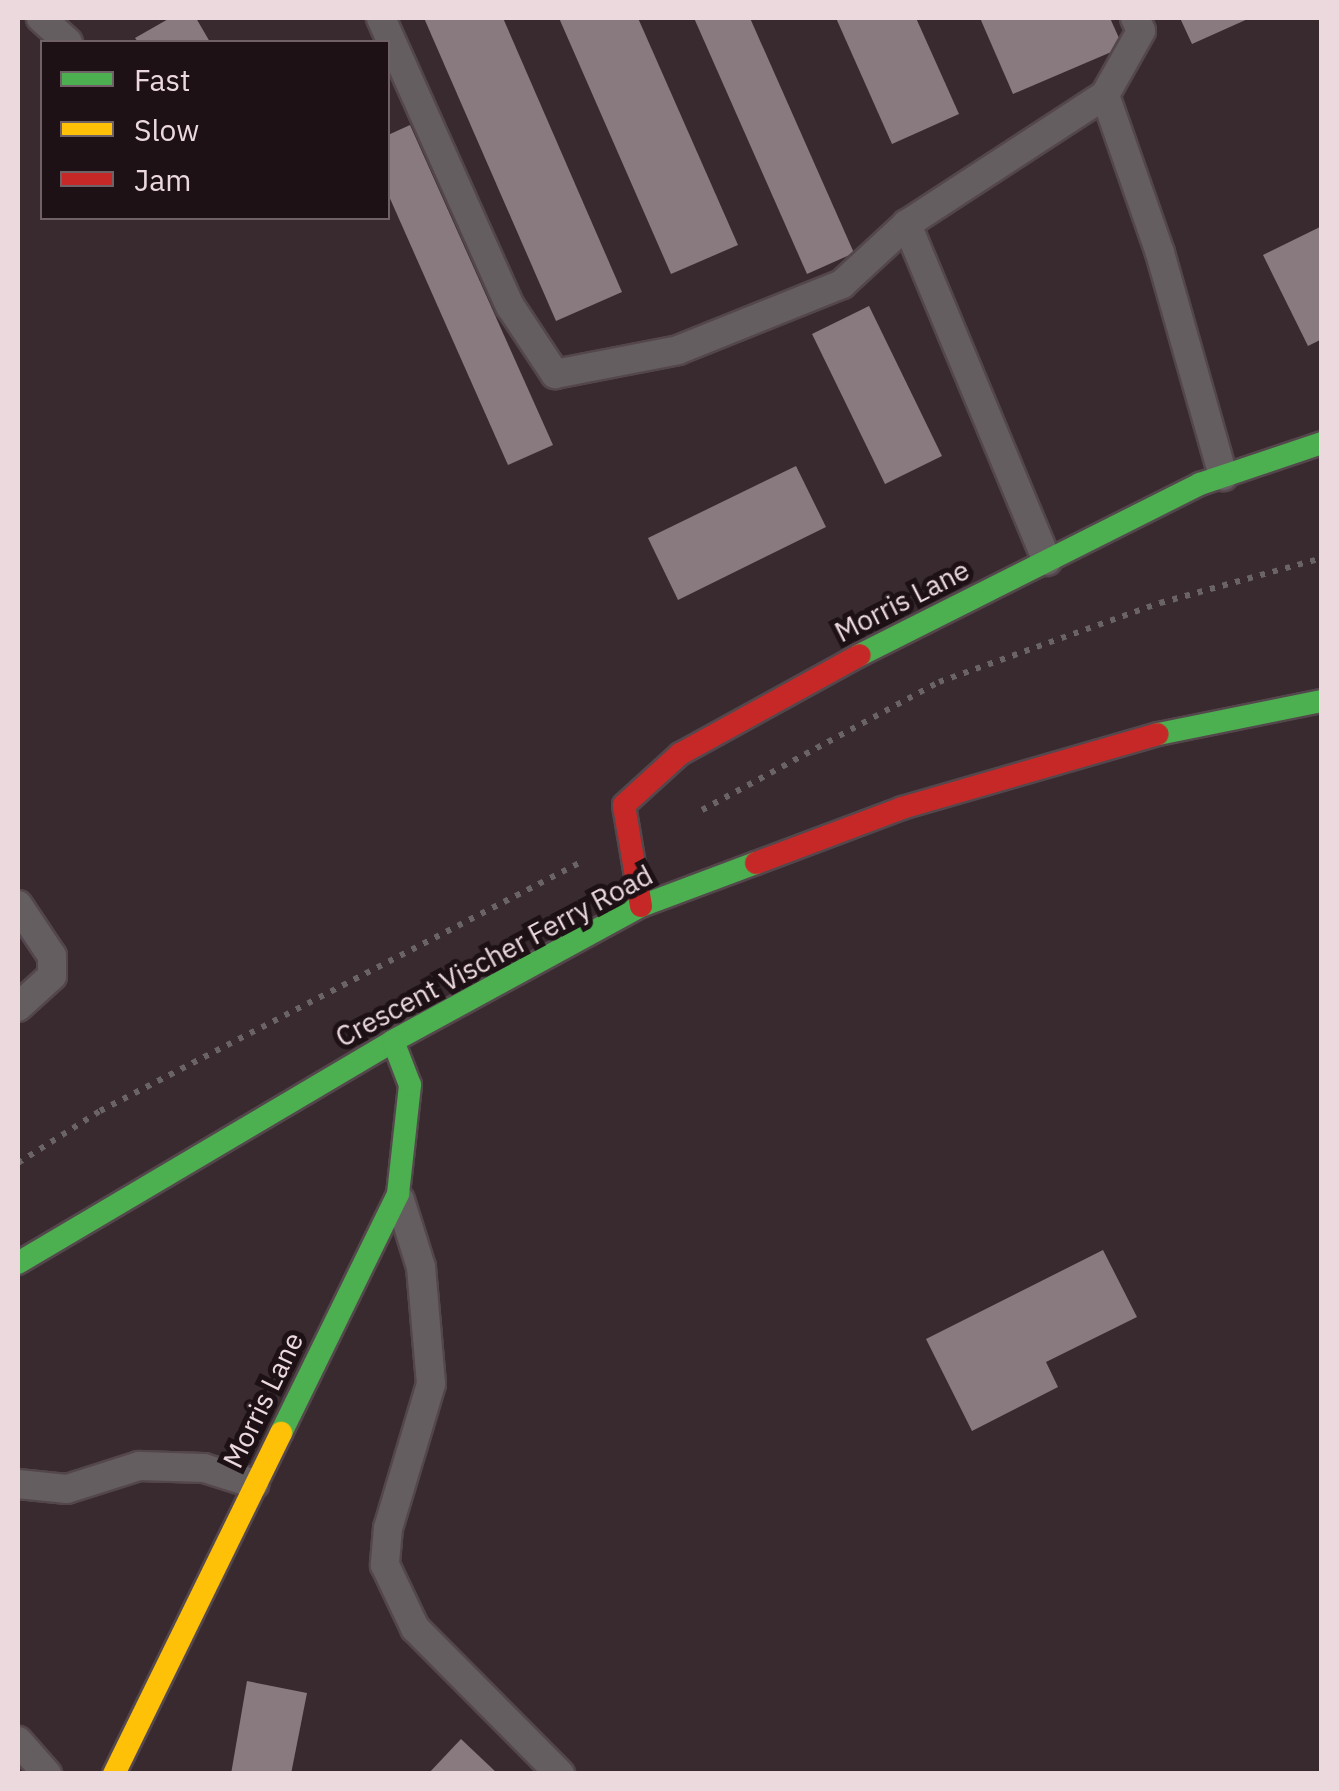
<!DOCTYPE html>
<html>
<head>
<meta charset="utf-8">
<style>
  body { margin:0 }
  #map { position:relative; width:1339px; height:1791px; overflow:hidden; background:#382a2f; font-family:"IBM Plex Sans",sans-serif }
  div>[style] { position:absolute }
  .building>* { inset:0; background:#887a7f }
  .path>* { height:6px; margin-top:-3px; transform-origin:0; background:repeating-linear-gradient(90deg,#6b6466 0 5px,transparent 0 13px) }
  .roads { filter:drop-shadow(2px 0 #54474c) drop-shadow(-2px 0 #54474c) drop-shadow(0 2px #54474c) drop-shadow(0 -2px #54474c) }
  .lane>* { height:28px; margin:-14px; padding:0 14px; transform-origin:14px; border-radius:14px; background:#655e61 }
  .fast>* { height:22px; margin:-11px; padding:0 11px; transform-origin:11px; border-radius:11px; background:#4caf50 }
  .slow>* { height:22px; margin:-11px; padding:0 11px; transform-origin:11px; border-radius:11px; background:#ffc107 }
  .jam>* { height:22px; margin:-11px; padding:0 11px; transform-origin:11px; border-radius:11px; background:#c62828 }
  span { translate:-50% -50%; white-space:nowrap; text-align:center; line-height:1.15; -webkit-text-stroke:10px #1d1115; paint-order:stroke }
  .street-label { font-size:28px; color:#ebd9de }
  .frame { position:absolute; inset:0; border:20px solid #ebd9de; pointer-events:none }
  .legend { position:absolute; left:40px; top:40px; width:350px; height:180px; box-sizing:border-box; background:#1d1115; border:2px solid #6f6165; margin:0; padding:12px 18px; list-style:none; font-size:30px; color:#ebd9de }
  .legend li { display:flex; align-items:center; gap:20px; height:50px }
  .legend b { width:50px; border:2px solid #6f6165 }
</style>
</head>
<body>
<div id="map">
  <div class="building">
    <i style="clip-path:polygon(170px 18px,196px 18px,210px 42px,138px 42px,135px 38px)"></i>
    <i style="clip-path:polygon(424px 18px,503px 18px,622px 292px,556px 321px)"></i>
    <i style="clip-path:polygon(559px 18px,638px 18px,738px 245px,671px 274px)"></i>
    <i style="clip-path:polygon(694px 18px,750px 18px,854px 253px,807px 274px)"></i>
    <i style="clip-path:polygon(836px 18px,916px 18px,959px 114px,892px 144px)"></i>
    <i style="clip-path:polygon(980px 18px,1110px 18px,1123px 47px,1013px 94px)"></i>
    <i style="clip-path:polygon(1180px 18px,1250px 18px,1192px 44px)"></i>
    <i style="clip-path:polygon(410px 125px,553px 445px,508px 465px,388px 194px,388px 135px)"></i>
    <i style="clip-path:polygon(1322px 226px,1322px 339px,1308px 346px,1263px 255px)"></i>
    <i style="clip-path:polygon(869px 306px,942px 456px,885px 484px,812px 334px)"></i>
    <i style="clip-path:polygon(796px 466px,826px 527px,678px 600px,648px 538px)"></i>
    <i style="clip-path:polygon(1103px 1250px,1137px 1317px,1046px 1362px,1058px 1387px,972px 1431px,926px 1339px)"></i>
    <i style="clip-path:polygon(247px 1681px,307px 1693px,291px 1774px,231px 1774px)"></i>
    <i style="clip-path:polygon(461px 1739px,498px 1774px,428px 1774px)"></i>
  </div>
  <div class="path">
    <i style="left:702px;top:810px;width:269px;rotate:-28.4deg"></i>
    <i style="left:939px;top:682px;width:235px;rotate:-19.7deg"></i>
    <i style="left:1160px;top:603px;width:168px;rotate:-15.5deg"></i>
    <i style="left:18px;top:1163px;width:97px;rotate:-32.4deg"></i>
    <i style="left:100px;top:1111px;width:542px;rotate:-27.37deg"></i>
  </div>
  <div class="roads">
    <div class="lane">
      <i style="left:41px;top:18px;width:36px;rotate:42deg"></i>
      <i style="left:381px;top:18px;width:316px;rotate:65.9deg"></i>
      <i style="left:510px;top:306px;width:82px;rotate:56.5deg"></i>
      <i style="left:555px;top:374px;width:125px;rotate:-11deg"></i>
      <i style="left:678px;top:350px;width:177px;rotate:-21.9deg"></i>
      <i style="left:842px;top:284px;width:88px;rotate:-42.7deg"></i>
      <i style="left:1135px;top:18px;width:14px;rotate:65deg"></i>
      <i style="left:1141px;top:31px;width:73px;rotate:119.4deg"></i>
      <i style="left:1105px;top:95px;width:167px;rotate:70.8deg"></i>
      <i style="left:1160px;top:253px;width:232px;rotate:74.2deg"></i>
      <i style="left:1047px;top:561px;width:365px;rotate:-112.6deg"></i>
      <i style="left:907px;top:224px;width:236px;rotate:-33.1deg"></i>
      <i style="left:18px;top:905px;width:61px;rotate:56.3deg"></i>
      <i style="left:52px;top:956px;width:20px;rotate:90deg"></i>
      <i style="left:52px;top:976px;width:46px;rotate:137.6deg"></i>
      <i style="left:400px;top:1200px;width:70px;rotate:72.6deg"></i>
      <i style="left:421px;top:1267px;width:117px;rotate:85.1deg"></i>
      <i style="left:431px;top:1384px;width:150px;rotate:106.6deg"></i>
      <i style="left:388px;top:1528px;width:37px;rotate:95deg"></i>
      <i style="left:385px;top:1565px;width:70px;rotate:64.5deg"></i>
      <i style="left:415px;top:1628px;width:206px;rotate:45.2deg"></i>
      <i style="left:18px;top:1484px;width:49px;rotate:5.8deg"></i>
      <i style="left:67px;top:1489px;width:76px;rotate:-17.7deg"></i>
      <i style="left:139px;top:1466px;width:65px;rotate:1.8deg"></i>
      <i style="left:204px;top:1468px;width:53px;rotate:17.4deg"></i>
      <i style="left:18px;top:1741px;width:44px;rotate:48.7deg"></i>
    </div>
    <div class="fast">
      <i style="left:860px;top:655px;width:381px;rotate:-26.7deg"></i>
      <i style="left:1200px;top:484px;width:129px;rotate:-18.6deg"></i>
      <i style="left:1158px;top:734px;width:167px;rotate:-11.4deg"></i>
      <i style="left:18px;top:1263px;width:436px;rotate:-30.6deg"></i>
      <i style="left:393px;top:1041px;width:282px;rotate:-28.6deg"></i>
      <i style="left:641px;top:906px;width:123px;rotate:-20.5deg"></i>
      <i style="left:281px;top:1433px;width:266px;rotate:-63.9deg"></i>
      <i style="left:398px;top:1194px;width:110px;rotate:-83.7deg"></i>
      <i style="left:410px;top:1085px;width:47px;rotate:-111.1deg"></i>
    </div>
    <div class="slow">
      <i style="left:114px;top:1774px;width:380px;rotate:-63.9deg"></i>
    </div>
    <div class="jam">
      <i style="left:756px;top:863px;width:156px;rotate:-20.6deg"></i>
      <i style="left:902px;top:808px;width:266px;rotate:-16.1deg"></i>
      <i style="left:641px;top:906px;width:102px;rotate:-99.6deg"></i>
      <i style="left:624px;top:805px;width:76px;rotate:-42.3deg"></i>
      <i style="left:680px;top:754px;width:205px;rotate:-28.8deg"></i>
    </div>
  </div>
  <div class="street-label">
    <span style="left:902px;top:601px;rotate:-27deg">Morris Lane</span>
    <span style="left:494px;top:956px;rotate:-28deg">Crescent Vischer Ferry Road</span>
    <span style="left:263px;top:1400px;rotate:-64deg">Morris Lane</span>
  </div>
  <div class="frame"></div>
  <ul class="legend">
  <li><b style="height:12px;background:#4caf50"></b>Fast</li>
  <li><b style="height:12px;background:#ffc107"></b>Slow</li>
  <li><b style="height:12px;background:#c62828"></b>Jam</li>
  </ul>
</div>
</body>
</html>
